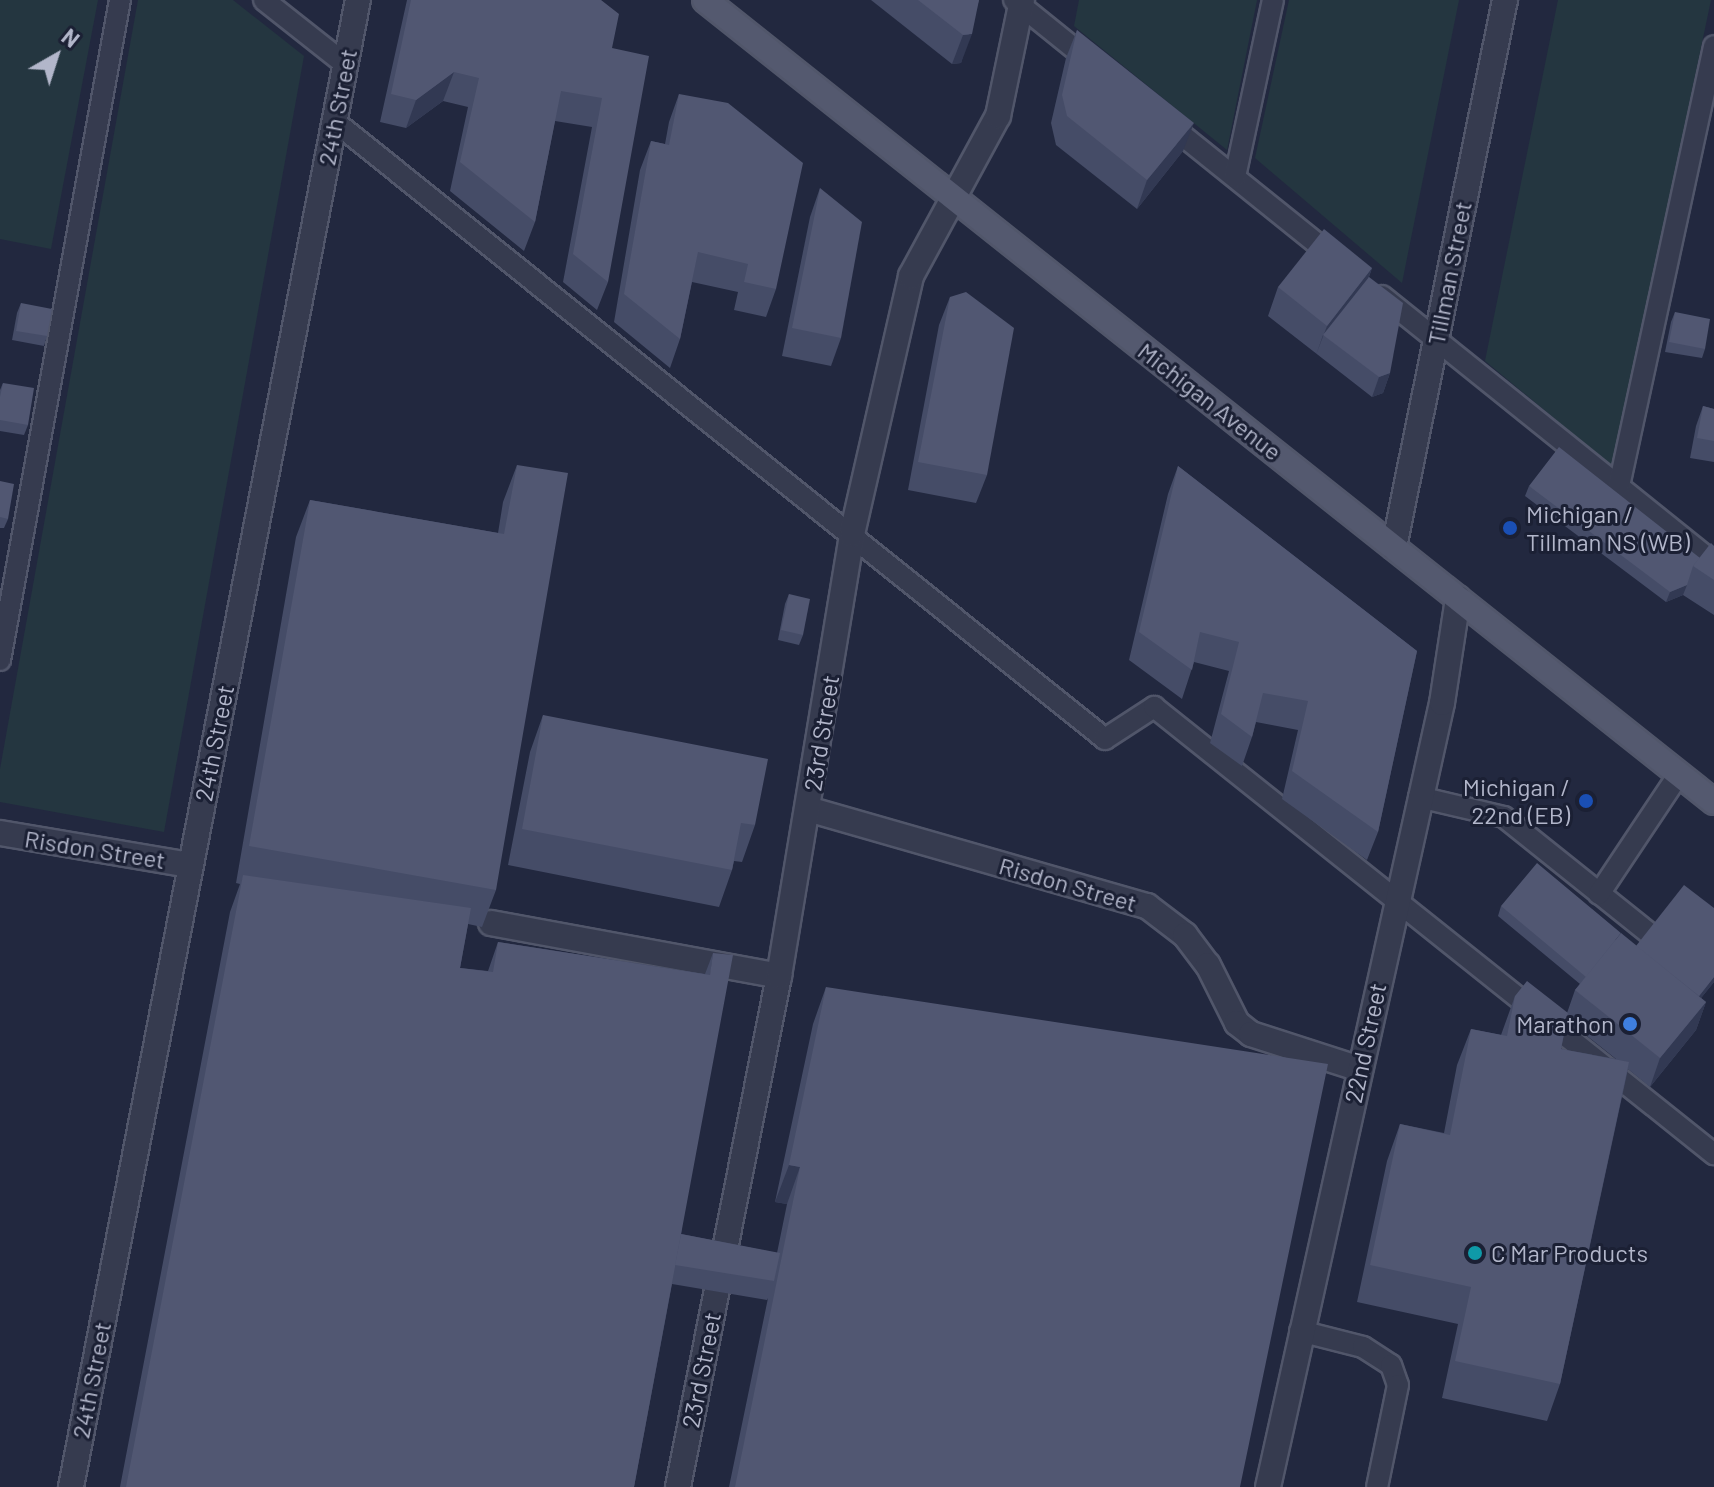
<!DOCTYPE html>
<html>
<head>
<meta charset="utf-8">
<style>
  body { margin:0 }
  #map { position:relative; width:1714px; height:1487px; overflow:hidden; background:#22283f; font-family:Barlow,sans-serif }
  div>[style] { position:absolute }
  .green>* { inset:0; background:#243640 }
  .roads { filter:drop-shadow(2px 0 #51566a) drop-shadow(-2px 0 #51566a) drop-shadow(0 2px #51566a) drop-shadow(0 -2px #51566a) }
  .lane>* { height:20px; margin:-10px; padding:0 10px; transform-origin:10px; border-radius:10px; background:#363b4f }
  .street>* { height:24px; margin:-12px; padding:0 12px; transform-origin:12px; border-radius:12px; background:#363b4f }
  .primary>* { height:24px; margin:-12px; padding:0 12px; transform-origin:12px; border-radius:12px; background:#54596f }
  .wall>* { inset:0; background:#454c67 }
  .shaded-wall>* { inset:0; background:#323953 }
  .building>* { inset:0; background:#515772 }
  .dots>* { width:22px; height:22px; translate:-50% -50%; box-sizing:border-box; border:4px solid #1b2034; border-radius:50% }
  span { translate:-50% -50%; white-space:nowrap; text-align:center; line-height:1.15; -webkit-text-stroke:6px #1b2034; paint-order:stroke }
  .street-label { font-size:24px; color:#b2b6ca }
  .poi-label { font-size:24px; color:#b2b6ca }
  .left { translate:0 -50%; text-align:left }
  .right { translate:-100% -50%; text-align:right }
  .north { position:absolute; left:16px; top:16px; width:80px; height:80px; -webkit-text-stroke:6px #1b2034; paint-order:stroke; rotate:39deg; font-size:22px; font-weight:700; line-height:32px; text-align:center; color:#b2b6ca }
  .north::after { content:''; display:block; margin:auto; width:28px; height:36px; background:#b2b6ca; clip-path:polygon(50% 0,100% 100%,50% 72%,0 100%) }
</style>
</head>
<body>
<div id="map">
  <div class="green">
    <i style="clip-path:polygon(0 0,98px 0,51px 249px,0 239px)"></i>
    <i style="clip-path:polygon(138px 0,233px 0,304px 56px,164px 832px,0 802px,0 769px)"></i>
    <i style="clip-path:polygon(1079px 0,1257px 0,1227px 150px,1074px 26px)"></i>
    <i style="clip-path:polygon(1289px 0,1459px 0,1402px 283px,1255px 158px)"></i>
    <i style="clip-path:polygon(1558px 0,1711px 0,1613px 467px,1485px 361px)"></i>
  </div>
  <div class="roads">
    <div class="lane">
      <i style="left:264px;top:0;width:103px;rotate:38.3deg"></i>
      <i style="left:1014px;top:0;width:100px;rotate:38.9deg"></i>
      <i style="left:334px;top:121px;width:988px;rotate:38.71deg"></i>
      <i style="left:1105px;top:739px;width:59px;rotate:-33.1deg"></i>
      <i style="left:1154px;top:707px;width:717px;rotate:38.6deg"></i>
      <i style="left:1167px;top:123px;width:216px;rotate:38.8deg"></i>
      <i style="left:1235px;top:177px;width:181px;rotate:-77.9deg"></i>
      <i style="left:1382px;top:296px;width:426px;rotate:38.8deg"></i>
      <i style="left:1619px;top:486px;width:450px;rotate:-77.8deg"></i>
      <i style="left:0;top:660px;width:671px;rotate:-79.7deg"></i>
      <i style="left:1419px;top:797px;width:87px;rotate:13.2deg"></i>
      <i style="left:1504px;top:817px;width:187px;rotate:38.7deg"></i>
      <i style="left:1599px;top:894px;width:144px;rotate:-56.3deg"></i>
      <i style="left:1300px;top:1331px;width:65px;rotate:14.3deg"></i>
      <i style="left:1363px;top:1347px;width:33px;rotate:33deg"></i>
      <i style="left:1391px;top:1365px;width:21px;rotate:71deg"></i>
      <i style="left:1398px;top:1385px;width:104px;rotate:101.6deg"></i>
    </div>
    <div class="street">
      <i style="left:1394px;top:547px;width:558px;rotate:-78.53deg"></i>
      <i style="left:808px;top:809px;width:353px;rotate:16deg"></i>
      <i style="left:1147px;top:906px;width:48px;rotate:37.3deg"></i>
      <i style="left:1185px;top:935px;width:38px;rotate:53deg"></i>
      <i style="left:1208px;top:965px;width:65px;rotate:63.4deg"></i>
      <i style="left:1237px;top:1023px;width:18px;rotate:38deg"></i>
      <i style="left:1251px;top:1034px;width:114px;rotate:17.8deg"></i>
      <i style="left:0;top:833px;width:193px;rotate:9.6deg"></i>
      <i style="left:491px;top:923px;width:293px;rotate:10.4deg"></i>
      <i style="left:71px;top:1487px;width:1514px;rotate:-79.08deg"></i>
      <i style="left:678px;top:1487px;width:521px;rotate:-78.82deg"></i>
      <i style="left:779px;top:976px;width:448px;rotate:-80.6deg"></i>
      <i style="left:852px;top:534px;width:265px;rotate:-77.1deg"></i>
      <i style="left:911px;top:276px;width:182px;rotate:-61.5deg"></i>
      <i style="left:998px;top:116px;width:118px;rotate:-78.3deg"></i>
      <i style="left:1268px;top:1487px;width:803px;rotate:-77.49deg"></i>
      <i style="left:1442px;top:703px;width:106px;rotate:-81.3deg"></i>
    </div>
    <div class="primary">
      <i style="left:705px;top:0;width:1289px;rotate:38.48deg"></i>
    </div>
  </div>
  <div class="wall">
    <i style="clip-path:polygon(407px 0,601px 0,612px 48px,608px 282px,597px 310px,563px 282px,592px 127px,555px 121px,535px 222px,524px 251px,450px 191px,468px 107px,443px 101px,406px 128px,380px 122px)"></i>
    <i style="clip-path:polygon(871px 0,979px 0,961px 63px,952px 64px)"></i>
    <i style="clip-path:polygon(1077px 30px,1183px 151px,1137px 209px,1056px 145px,1051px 123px,1066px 58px)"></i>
    <i style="clip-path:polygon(679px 94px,776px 289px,766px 317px,734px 310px,738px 292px,692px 282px,680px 339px,670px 368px,614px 322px,640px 170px,651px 141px,665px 144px,669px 122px)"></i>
    <i style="clip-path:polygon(820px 188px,841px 338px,831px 366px,782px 356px,810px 217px)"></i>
    <i style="clip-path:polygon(1372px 268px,1369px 277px,1390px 373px,1383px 393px,1372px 397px,1268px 316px,1278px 287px)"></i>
    <i style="clip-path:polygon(950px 297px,987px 475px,976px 503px,908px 490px,939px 325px)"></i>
    <i style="clip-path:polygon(21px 303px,47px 336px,44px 346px,12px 340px,17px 313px)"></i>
    <i style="clip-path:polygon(1675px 312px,1705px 349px,1702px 358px,1665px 352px,1671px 322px)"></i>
    <i style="clip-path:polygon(3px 383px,28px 425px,24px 435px,0 431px,0 390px)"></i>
    <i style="clip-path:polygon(1703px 406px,1714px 409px,1714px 462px,1690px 458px,1696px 426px)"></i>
    <i style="clip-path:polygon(517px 465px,496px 890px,482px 927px,468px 924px,460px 968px,488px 971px,498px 942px,705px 974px,713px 953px,681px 1234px,777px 1253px,787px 1204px,775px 1202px,813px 1024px,826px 987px,1240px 1487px,729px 1487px,768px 1298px,767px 1300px,672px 1284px,634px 1487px,120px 1487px,230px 912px,240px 884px,236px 883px,296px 537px,310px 500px,498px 533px,503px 502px)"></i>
    <i style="clip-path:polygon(1178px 466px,1417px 651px,1378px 832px,1367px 860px,1282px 799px,1298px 730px,1256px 722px,1252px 737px,1242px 766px,1210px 743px,1229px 671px,1194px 662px,1182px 699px,1129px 660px,1168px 494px)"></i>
    <i style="clip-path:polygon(0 481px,8px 519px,4px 528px,0 528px)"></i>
    <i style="clip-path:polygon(1529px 486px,1700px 558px,1714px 546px,1714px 615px,1683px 595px,1666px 602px,1525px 496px)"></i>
    <i style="clip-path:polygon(789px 594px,803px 635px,799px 645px,778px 640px,785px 604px)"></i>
    <i style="clip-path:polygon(543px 715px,755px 825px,742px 862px,734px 861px,732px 870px,719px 907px,508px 865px,530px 752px)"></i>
    <i style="clip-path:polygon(evenodd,1501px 906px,1636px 946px,1714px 908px,1714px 982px,1701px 998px,1706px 1002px,1696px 1030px,1650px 1087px,1628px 1069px,1560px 1384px,1547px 1421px,1442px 1398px,1458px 1324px,1357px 1302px,1387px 1161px,1400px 1124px,1444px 1133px,1457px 1065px,1471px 1029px,1501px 1035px,1515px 996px,1567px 1013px,1575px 990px,1580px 984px,1498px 916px,1501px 906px,1567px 1020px,1616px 1059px,1561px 1049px,1567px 1020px)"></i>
  </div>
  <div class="shaded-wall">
    <i style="clip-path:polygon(972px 34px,961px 63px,952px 64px,963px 35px)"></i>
    <i style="clip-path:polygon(454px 72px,443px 101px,406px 128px,416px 100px)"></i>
    <i style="clip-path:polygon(1194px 123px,1183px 151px,1137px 209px,1147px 180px)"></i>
    <i style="clip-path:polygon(1372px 268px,1362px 296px,1323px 335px,1316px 355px,1327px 326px)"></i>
    <i style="clip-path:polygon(1390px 373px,1383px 393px,1372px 397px,1379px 377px)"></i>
    <i style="clip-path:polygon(1687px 585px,1683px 595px,1666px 602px,1670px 592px)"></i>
    <i style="clip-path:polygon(1714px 977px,1714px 982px,1689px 1013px,1693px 1004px)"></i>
    <i style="clip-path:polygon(1706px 1002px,1696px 1030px,1650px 1087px,1660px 1058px)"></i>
    <i style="clip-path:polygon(789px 1165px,800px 1167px,787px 1204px,775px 1202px)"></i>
  </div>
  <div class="building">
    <i style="clip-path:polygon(411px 0,601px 0,619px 14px,612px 48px,649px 56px,608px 282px,573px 254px,602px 98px,561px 91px,535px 222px,460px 162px,479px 78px,454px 72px,416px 100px,391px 94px)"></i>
    <i style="clip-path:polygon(918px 0,979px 0,972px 34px,963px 35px)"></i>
    <i style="clip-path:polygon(1077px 30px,1194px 123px,1147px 180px,1067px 116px,1062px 95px)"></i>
    <i style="clip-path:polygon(679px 94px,728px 103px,803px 163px,776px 289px,744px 282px,748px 264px,698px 252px,680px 339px,624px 294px,651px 141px,669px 145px)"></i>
    <i style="clip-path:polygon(820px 188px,862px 222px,841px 338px,792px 328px)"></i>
    <i style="clip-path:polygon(1324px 229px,1372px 268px,1327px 326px,1278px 287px)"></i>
    <i style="clip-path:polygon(1369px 277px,1403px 303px,1390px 373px,1379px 377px,1323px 335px)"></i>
    <i style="clip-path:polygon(966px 292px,1014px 328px,987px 475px,918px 462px,950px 297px)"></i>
    <i style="clip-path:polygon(21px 303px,52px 309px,47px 336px,16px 331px)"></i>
    <i style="clip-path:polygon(1675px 312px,1710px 319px,1705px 349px,1669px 342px)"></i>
    <i style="clip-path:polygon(3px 383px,34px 388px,28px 425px,0 420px,0 397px)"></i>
    <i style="clip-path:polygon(1703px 406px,1714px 409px,1714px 441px,1697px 438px)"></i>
    <i style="clip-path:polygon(1559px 447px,1700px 558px,1693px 566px,1687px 585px,1670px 592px,1529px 486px)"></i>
    <i style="clip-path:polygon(517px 465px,568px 473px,496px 890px,249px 846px,310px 500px,504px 534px)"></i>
    <i style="clip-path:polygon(1178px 466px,1417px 651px,1378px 832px,1292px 771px,1308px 701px,1263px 693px,1252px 737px,1221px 714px,1239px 642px,1200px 632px,1192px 670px,1139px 632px)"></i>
    <i style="clip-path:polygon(0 481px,14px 484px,8px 519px,0 517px)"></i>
    <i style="clip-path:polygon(1711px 543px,1714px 546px,1714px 580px,1693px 566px)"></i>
    <i style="clip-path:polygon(789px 594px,810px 599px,803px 635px,781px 630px)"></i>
    <i style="clip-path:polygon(543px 715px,768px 759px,755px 825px,741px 823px,732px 870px,522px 829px)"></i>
    <i style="clip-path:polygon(1537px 863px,1628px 939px,1621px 933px,1586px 977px,1501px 906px)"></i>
    <i style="clip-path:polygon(243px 875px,471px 908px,460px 968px,493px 972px,498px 942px,710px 975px,713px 953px,733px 955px,634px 1487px,126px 1487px)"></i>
    <i style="clip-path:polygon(1684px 885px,1714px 908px,1714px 977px,1699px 996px,1636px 946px)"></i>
    <i style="clip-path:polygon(1621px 933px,1706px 1002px,1660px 1058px,1575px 990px)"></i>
    <i style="clip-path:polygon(1527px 981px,1568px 1013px,1561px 1049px,1629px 1062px,1560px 1384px,1455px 1361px,1471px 1287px,1370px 1265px,1400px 1124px,1450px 1135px,1471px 1029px,1507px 1036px,1515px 996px)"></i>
    <i style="clip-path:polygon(826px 987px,1328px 1064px,1240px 1487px,735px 1487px,800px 1167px,789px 1165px)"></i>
    <i style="clip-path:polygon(681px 1234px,780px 1253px,774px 1281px,675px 1265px)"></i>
  </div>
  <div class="dots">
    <i style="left:1510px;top:528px;background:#1a4fb4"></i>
    <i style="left:1586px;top:801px;background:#1a4fb4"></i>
    <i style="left:1630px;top:1024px;background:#3f7fe0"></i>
    <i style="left:1475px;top:1253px;background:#0f9aa8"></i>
  </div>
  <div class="street-label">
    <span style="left:337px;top:107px;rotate:-79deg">24th Street</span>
    <span style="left:1449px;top:273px;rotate:-79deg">Tillman Street</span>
    <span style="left:1210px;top:401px;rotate:38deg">Michigan Avenue</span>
    <span style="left:821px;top:733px;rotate:-81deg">23rd Street</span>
    <span style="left:214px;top:743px;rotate:-79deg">24th Street</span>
    <span style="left:95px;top:849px;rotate:9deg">Risdon Street</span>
    <span style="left:1068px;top:884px;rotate:16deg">Risdon Street</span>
    <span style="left:1365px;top:1043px;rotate:-78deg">22nd Street</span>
    <span style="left:701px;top:1370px;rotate:-79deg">23rd Street</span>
    <span style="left:91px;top:1380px;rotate:-79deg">24th Street</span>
  </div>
  <div class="poi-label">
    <span class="left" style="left:1526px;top:528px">Michigan /<br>Tillman NS (WB)</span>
    <span class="right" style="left:1570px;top:801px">Michigan /<br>22nd (EB)</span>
    <span class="right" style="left:1614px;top:1024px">Marathon</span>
    <span class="left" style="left:1491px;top:1253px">C Mar Products</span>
  </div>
  <div class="north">N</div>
</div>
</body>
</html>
